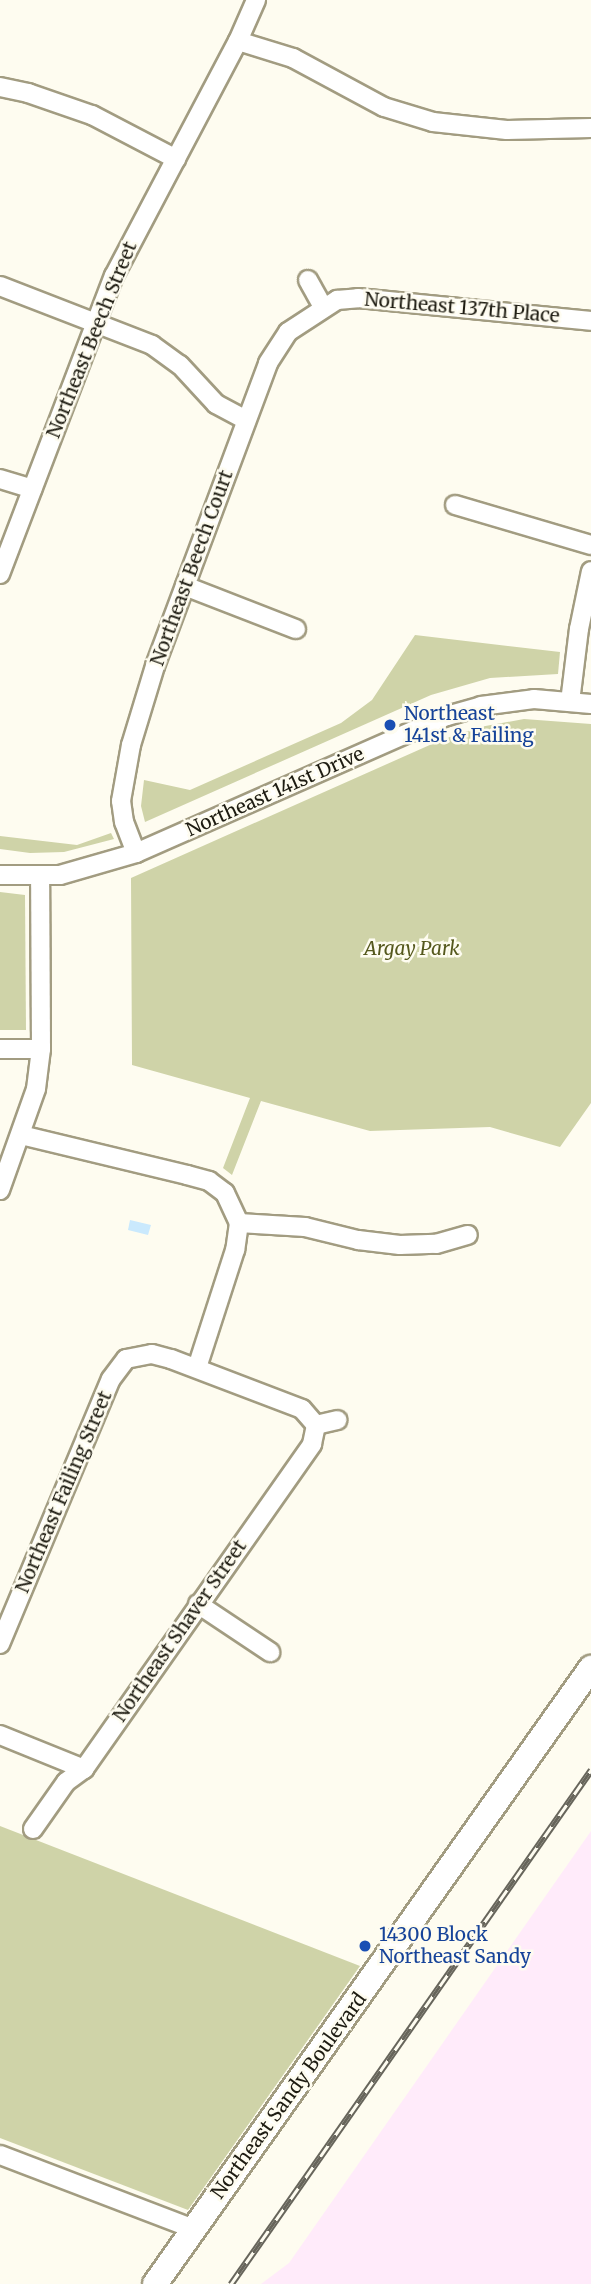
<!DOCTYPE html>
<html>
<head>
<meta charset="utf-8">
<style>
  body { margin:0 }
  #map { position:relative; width:591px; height:2284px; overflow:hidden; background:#fefcf0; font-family:Merriweather,serif }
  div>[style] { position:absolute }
  .industrial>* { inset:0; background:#ffebfa }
  .green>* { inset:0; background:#cfd3a8 }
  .water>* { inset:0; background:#cae9fd }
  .roads { filter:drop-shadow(2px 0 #a29c81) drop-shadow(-2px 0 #a29c81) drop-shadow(0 2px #a29c81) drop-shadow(0 -2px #a29c81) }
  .minor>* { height:18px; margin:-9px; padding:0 9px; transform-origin:9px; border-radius:9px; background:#fff }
  .secondary>* { height:24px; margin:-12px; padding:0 12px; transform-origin:12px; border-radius:12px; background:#fff }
  .rail>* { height:7px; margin-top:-3.5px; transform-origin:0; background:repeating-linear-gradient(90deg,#fefcf0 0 13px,#67655b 0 26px); box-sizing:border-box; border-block:2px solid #67655b }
  .dots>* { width:19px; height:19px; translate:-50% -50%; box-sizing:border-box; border:4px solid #fefcf0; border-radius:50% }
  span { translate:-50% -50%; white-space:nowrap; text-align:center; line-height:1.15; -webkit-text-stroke:5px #fefcf0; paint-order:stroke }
  .street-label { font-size:19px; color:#1d1b11 }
  .transit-label { font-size:19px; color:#164399 }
  .left { translate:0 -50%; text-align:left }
  .park-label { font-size:19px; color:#55581d; font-style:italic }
</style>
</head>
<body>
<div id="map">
  <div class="industrial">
    <i style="clip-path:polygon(591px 1831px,591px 2284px,261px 2284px,289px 2263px)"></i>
  </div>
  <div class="green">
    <i style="clip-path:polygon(415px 635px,560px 652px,558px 674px,490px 678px,431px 695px,145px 822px,141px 806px,144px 780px,190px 790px,341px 723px,372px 700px)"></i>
    <i style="clip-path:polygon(524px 719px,591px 724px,591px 1103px,560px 1147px,490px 1127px,370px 1131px,261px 1101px,232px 1175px,223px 1168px,250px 1098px,132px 1065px,131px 878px,441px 740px,480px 727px)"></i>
    <i style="clip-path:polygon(111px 833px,114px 839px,64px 852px,30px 853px,0 849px,0 836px,77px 845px)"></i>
    <i style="clip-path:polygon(0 892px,25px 895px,26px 1030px,0 1030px)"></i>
    <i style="clip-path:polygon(0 1826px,360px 1966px,188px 2210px,0 2138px)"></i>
  </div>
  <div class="water">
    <i style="clip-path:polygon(130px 1220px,151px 1225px,148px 1235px,128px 1230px)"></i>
  </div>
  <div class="roads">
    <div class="minor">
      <i style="left:238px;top:41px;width:58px;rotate:17.2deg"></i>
      <i style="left:293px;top:58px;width:103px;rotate:28.3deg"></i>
      <i style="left:384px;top:107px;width:51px;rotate:17deg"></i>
      <i style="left:433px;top:122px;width:74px;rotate:6.2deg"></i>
      <i style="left:507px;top:130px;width:84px;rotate:-1.4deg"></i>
      <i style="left:0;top:87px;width:29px;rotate:12deg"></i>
      <i style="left:28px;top:93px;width:68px;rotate:19deg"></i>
      <i style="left:92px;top:115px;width:95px;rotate:27.6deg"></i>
      <i style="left:308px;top:280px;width:31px;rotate:61deg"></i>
      <i style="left:0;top:286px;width:163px;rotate:21.2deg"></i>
      <i style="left:152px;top:345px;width:34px;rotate:36deg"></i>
      <i style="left:180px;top:365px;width:53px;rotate:47.3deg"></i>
      <i style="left:216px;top:404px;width:34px;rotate:28deg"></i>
      <i style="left:0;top:479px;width:34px;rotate:17deg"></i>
      <i style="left:455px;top:505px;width:142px;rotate:16.4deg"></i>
      <i style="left:0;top:574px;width:319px;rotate:-69.1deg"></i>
      <i style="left:114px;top:276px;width:266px;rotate:-62.2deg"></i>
      <i style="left:238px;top:41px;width:45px;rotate:-66.3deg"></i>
      <i style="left:185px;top:586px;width:119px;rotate:21.2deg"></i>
      <i style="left:570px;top:702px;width:74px;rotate:-83deg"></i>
      <i style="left:579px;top:629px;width:59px;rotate:-78.3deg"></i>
      <i style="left:136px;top:853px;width:33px;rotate:-111deg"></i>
      <i style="left:124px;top:822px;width:21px;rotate:-98deg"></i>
      <i style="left:121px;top:801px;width:57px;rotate:-79.9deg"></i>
      <i style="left:131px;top:745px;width:83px;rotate:-73.1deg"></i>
      <i style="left:155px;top:666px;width:323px;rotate:-69.5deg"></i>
      <i style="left:268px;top:363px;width:37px;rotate:-57deg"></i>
      <i style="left:288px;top:332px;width:59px;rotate:-33.1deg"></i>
      <i style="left:337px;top:300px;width:21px;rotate:-5deg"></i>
      <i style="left:358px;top:298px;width:234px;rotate:5.6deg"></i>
      <i style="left:0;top:875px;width:60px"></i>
      <i style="left:60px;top:875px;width:79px;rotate:-16.1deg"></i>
      <i style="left:136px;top:853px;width:340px;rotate:-23.8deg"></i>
      <i style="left:447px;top:716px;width:35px;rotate:-16deg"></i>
      <i style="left:481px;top:706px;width:53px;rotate:-7.5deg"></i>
      <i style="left:534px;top:699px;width:57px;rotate:5deg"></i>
      <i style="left:0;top:1049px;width:41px"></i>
      <i style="left:21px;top:1135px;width:171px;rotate:13.5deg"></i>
      <i style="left:187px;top:1175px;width:23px;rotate:15deg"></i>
      <i style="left:209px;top:1181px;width:20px;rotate:37deg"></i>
      <i style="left:225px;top:1193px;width:33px;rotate:65deg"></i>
      <i style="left:239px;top:1223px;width:27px;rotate:98deg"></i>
      <i style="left:235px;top:1250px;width:124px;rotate:107.9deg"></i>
      <i style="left:0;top:1190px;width:107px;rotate:-70.4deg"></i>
      <i style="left:36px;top:1089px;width:40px;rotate:-82.9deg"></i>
      <i style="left:41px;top:1049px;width:173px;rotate:-90.3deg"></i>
      <i style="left:239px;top:1223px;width:66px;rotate:3.5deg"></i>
      <i style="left:305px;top:1227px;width:55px;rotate:13.8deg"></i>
      <i style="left:358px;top:1240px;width:42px;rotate:6.8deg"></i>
      <i style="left:400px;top:1245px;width:36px;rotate:-2deg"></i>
      <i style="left:436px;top:1244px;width:33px;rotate:-16deg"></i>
      <i style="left:316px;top:1425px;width:22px;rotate:-13deg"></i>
      <i style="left:198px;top:1604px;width:87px;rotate:33.7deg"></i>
      <i style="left:0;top:1644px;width:287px;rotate:-67.3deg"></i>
      <i style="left:111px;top:1379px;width:25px;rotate:-53deg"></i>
      <i style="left:126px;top:1359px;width:26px;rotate:-11deg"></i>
      <i style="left:152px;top:1354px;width:20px;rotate:15deg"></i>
      <i style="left:171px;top:1359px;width:140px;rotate:20.9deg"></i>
      <i style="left:302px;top:1409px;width:21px;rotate:49deg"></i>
      <i style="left:0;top:1735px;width:91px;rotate:22deg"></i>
      <i style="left:33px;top:1829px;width:57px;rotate:-54.9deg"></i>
      <i style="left:66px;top:1782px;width:22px;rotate:-36deg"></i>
      <i style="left:84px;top:1769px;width:397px;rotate:-54.9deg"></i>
      <i style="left:312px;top:1444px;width:19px;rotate:-78deg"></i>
      <i style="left:0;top:2155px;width:208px;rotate:20.9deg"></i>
    </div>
    <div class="secondary">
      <i style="left:155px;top:2284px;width:755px;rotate:-54.71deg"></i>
    </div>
  </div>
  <div class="rail">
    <i style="left:231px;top:2284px;width:628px;rotate:-54.99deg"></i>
  </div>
  <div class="dots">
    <i style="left:390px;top:725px;background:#1a4fb4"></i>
    <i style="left:365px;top:1946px;background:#1a4fb4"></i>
  </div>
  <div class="street-label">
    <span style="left:462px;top:308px;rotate:5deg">Northeast 137th Place</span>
    <span style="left:92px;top:340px;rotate:-68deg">Northeast Beech Street</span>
    <span style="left:192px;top:568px;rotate:-70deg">Northeast Beech Court</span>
    <span style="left:275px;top:792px;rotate:-24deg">Northeast 141st Drive</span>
    <span style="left:64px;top:1492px;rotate:-67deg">Northeast Failing Street</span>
    <span style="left:180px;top:1631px;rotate:-55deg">Northeast Shaver Street</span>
    <span style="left:289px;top:2096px;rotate:-54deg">Northeast Sandy Boulevard</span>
  </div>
  <div class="transit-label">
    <span class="left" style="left:404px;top:725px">Northeast<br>141st &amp; Failing</span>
    <span class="left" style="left:379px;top:1946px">14300 Block<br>Northeast Sandy</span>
  </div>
  <div class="park-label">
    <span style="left:412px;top:949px">Argay Park</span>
  </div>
</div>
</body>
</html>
